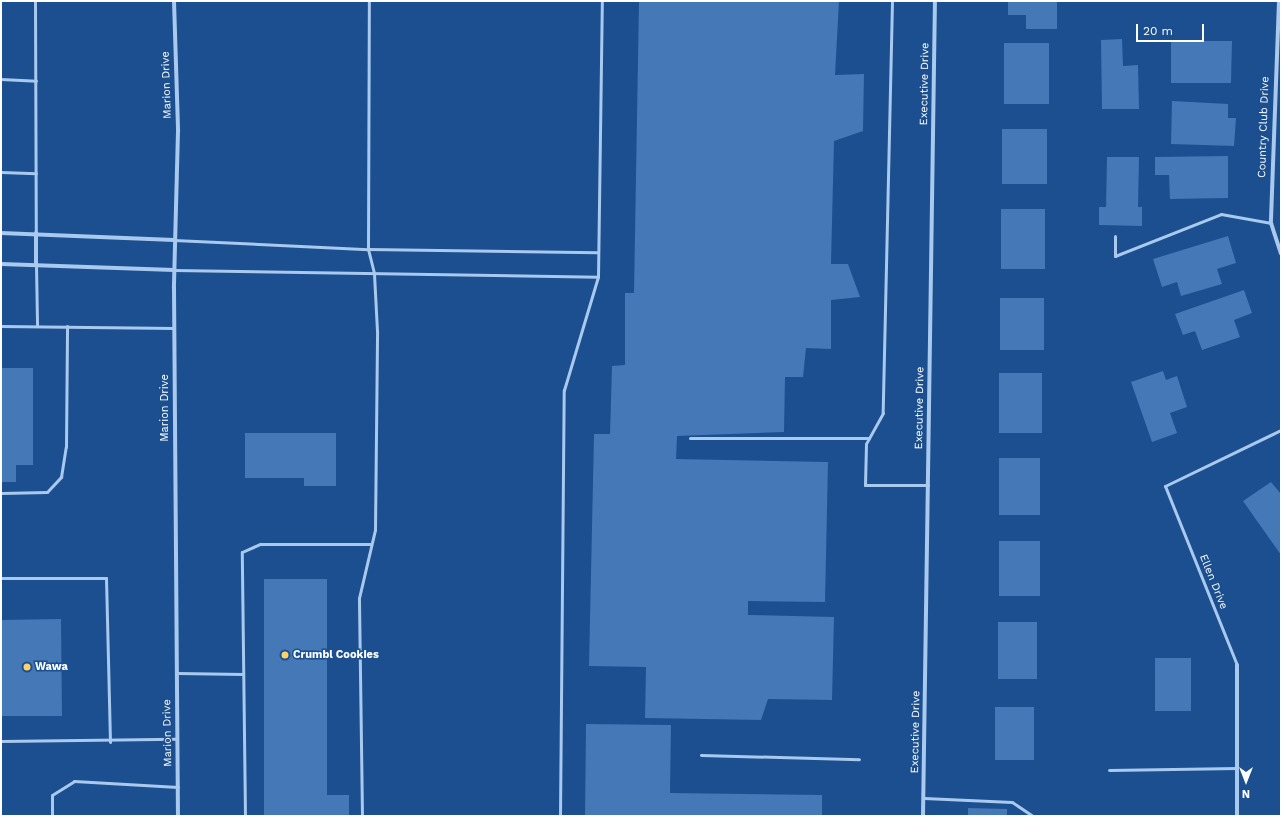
<!DOCTYPE html>
<html>
<head>
<meta charset="utf-8">
<style>
  body { margin:0 }
  #map { position:relative; width:1282px; height:817px; overflow:hidden; background:#1b4f8f; font-family:"Work Sans",sans-serif }
  div>[style] { position:absolute }
  .building>* { inset:0; background:#4478b7 }
  .service>* { height:3px; margin:-1.5px; padding:0 1.5px; transform-origin:1.5px; border-radius:1.5px; background:#a9c9ee }
  .minor>* { height:4px; margin:-2px; padding:0 2px; transform-origin:2px; border-radius:2px; background:#a9c9ee }
  .dots>* { width:11px; height:11px; translate:-50% -50%; box-sizing:border-box; border:2px solid #1b4f8f; border-radius:50% }
  span { translate:-50% -50%; white-space:nowrap; text-align:center; line-height:1.15; -webkit-text-stroke:3px #1b4f8f; paint-order:stroke }
  .street-label { font-size:11px; color:#fff }
  .poi-label { font-size:11px; color:#fff; font-weight:700 }
  .left { translate:0 -50%; text-align:left }
  .frame { position:absolute; inset:0; border:2px solid #fff; pointer-events:none }
  .north { position:absolute; left:1226px; top:761px; width:40px; height:40px; -webkit-text-stroke:3px #1b4f8f; paint-order:stroke; rotate:180deg; font-size:11px; font-weight:700; line-height:16px; text-align:center; color:#fff }
  .north::after { content:''; display:block; margin:auto; width:14px; height:18px; background:#fff; clip-path:polygon(50% 0,100% 100%,50% 72%,0 100%) }
  .scale { position:absolute; left:1136px; top:24px; width:68px; height:18px; box-sizing:border-box; border:2px solid #fff; border-top:0; padding-left:5px; font-size:12px; line-height:14px; white-space:nowrap; color:#fff; -webkit-text-stroke:3px #1b4f8f; paint-order:stroke }
</style>
</head>
<body>
<div id="map">
  <div class="building">
    <i style="clip-path:polygon(639px 1px,839px 1px,835px 75px,864px 74px,863px 131px,834px 141px,831px 264px,848px 264px,860px 297px,831px 300px,831px 349px,806px 348px,803px 377px,785px 377px,784px 432px,677px 436px,676px 459px,828px 462px,825px 602px,748px 601px,748px 615px,834px 617px,832px 700px,768px 699px,761px 720px,645px 718px,646px 667px,589px 666px,594px 434px,610px 434px,612px 366px,625px 365px,625px 293px,634px 293px)"></i>
    <i style="clip-path:polygon(1008px 1px,1057px 1px,1057px 29px,1026px 29px,1026px 15px,1008px 15px)"></i>
    <i style="clip-path:polygon(1122px 39px,1123px 66px,1138px 65px,1139px 109px,1102px 109px,1101px 40px)"></i>
    <i style="clip-path:polygon(1171px 41px,1232px 41px,1231px 83px,1171px 83px)"></i>
    <i style="clip-path:polygon(1004px 43px,1049px 43px,1049px 104px,1004px 104px)"></i>
    <i style="clip-path:polygon(1172px 101px,1228px 104px,1228px 118px,1236px 118px,1234px 146px,1171px 144px)"></i>
    <i style="clip-path:polygon(1002px 129px,1047px 129px,1047px 184px,1002px 184px)"></i>
    <i style="clip-path:polygon(1228px 156px,1228px 198px,1170px 199px,1169px 175px,1155px 175px,1155px 157px)"></i>
    <i style="clip-path:polygon(1107px 157px,1139px 157px,1138px 207px,1142px 207px,1142px 226px,1099px 225px,1099px 207px,1106px 207px)"></i>
    <i style="clip-path:polygon(1001px 209px,1045px 209px,1045px 269px,1001px 269px)"></i>
    <i style="clip-path:polygon(1228px 236px,1236px 263px,1217px 269px,1222px 284px,1181px 296px,1177px 282px,1162px 287px,1153px 259px)"></i>
    <i style="clip-path:polygon(1244px 290px,1252px 313px,1234px 320px,1240px 337px,1202px 350px,1195px 331px,1183px 335px,1175px 314px)"></i>
    <i style="clip-path:polygon(1000px 298px,1044px 298px,1044px 350px,1000px 350px)"></i>
    <i style="clip-path:polygon(1px 368px,33px 368px,33px 465px,16px 465px,16px 482px,1px 482px)"></i>
    <i style="clip-path:polygon(1163px 371px,1166px 380px,1177px 376px,1187px 407px,1170px 413px,1177px 433px,1152px 442px,1131px 382px)"></i>
    <i style="clip-path:polygon(999px 373px,1042px 373px,1042px 433px,999px 433px)"></i>
    <i style="clip-path:polygon(245px 433px,336px 433px,336px 486px,304px 486px,304px 478px,245px 478px)"></i>
    <i style="clip-path:polygon(999px 458px,1040px 458px,1040px 515px,999px 515px)"></i>
    <i style="clip-path:polygon(1271px 482px,1281px 494px,1281px 555px,1243px 501px)"></i>
    <i style="clip-path:polygon(999px 541px,1040px 541px,1040px 596px,999px 596px)"></i>
    <i style="clip-path:polygon(264px 579px,327px 579px,327px 795px,349px 795px,349px 816px,264px 816px)"></i>
    <i style="clip-path:polygon(61px 619px,62px 716px,1px 716px,1px 620px)"></i>
    <i style="clip-path:polygon(998px 622px,1037px 622px,1037px 679px,998px 679px)"></i>
    <i style="clip-path:polygon(1155px 658px,1191px 658px,1191px 711px,1155px 711px)"></i>
    <i style="clip-path:polygon(995px 707px,1034px 707px,1034px 760px,995px 760px)"></i>
    <i style="clip-path:polygon(586px 724px,671px 725px,670px 793px,822px 795px,822px 816px,585px 816px)"></i>
    <i style="clip-path:polygon(968px 808px,1007px 809px,1007px 816px,968px 816px)"></i>
  </div>
  <div class="service">
    <i style="left:35px;top:1px;width:232px;rotate:89.8deg"></i>
    <i style="left:892px;top:1px;width:412px;rotate:91.3deg"></i>
    <i style="left:883px;top:413px;width:35px;rotate:119deg"></i>
    <i style="left:866px;top:444px;width:41px;rotate:91.4deg"></i>
    <i style="left:865px;top:485px;width:63px"></i>
    <i style="left:1px;top:79px;width:35px;rotate:3deg"></i>
    <i style="left:1px;top:172px;width:35px;rotate:2deg"></i>
    <i style="left:1115px;top:236px;width:20px;rotate:90deg"></i>
    <i style="left:1115px;top:256px;width:114px;rotate:-21.6deg"></i>
    <i style="left:1221px;top:214px;width:51px;rotate:10.2deg"></i>
    <i style="left:174px;top:240px;width:194px;rotate:2.7deg"></i>
    <i style="left:368px;top:249px;width:229px;rotate:0.8deg"></i>
    <i style="left:36px;top:265px;width:60px;rotate:89deg"></i>
    <i style="left:174px;top:270px;width:424px;rotate:0.9deg"></i>
    <i style="left:1px;top:326px;width:173px;rotate:0.7deg"></i>
    <i style="left:690px;top:438px;width:179px"></i>
    <i style="left:1px;top:493px;width:46px;rotate:-1.2deg"></i>
    <i style="left:47px;top:492px;width:21px;rotate:-47deg"></i>
    <i style="left:61px;top:477px;width:30px;rotate:-81deg"></i>
    <i style="left:66px;top:447px;width:121px;rotate:-89.5deg"></i>
    <i style="left:1px;top:578px;width:105px"></i>
    <i style="left:106px;top:578px;width:164px;rotate:88.6deg"></i>
    <i style="left:1237px;top:665px;width:193px;rotate:-111.9deg"></i>
    <i style="left:1165px;top:486px;width:129px;rotate:-25.8deg"></i>
    <i style="left:177px;top:673px;width:66px;rotate:0.9deg"></i>
    <i style="left:1px;top:741px;width:176px;rotate:-0.7deg"></i>
    <i style="left:701px;top:755px;width:158px;rotate:1.5deg"></i>
    <i style="left:1109px;top:770px;width:128px;rotate:-0.9deg"></i>
    <i style="left:924px;top:798px;width:88px;rotate:2.6deg"></i>
    <i style="left:1012px;top:802px;width:25px;rotate:34deg"></i>
    <i style="left:52px;top:816px;width:21px;rotate:-90deg"></i>
    <i style="left:52px;top:795px;width:26px;rotate:-32deg"></i>
    <i style="left:74px;top:781px;width:104px;rotate:3.3deg"></i>
    <i style="left:245px;top:816px;width:264px;rotate:-90.7deg"></i>
    <i style="left:242px;top:552px;width:20px;rotate:-24deg"></i>
    <i style="left:260px;top:544px;width:111px"></i>
    <i style="left:362px;top:816px;width:218px;rotate:-90.8deg"></i>
    <i style="left:359px;top:598px;width:70px;rotate:-76.8deg"></i>
    <i style="left:375px;top:530px;width:199px;rotate:-89.4deg"></i>
    <i style="left:377px;top:331px;width:58px;rotate:-93deg"></i>
    <i style="left:374px;top:273px;width:25px;rotate:-104deg"></i>
    <i style="left:368px;top:249px;width:248px;rotate:-89.8deg"></i>
    <i style="left:560px;top:816px;width:426px;rotate:-89.5deg"></i>
    <i style="left:564px;top:390px;width:118px;rotate:-73.3deg"></i>
    <i style="left:598px;top:277px;width:276px;rotate:-89.2deg"></i>
  </div>
  <div class="minor">
    <i style="left:174px;top:1px;width:130px;rotate:88.2deg"></i>
    <i style="left:178px;top:131px;width:157px;rotate:91.5deg"></i>
    <i style="left:174px;top:288px;width:528px;rotate:89.57deg"></i>
    <i style="left:1279px;top:1px;width:222px;rotate:92.1deg"></i>
    <i style="left:1271px;top:223px;width:32px;rotate:72deg"></i>
    <i style="left:1px;top:233px;width:173px;rotate:2.3deg"></i>
    <i style="left:36px;top:233px;width:32px;rotate:90deg"></i>
    <i style="left:1px;top:264px;width:173px;rotate:2deg"></i>
    <i style="left:923px;top:816px;width:815px;rotate:-89.16deg"></i>
    <i style="left:1237px;top:816px;width:151px;rotate:-90deg"></i>
  </div>
  <div class="dots">
    <i style="left:285px;top:655px;background:#ffd166"></i>
    <i style="left:27px;top:667px;background:#ffd166"></i>
  </div>
  <div class="street-label">
    <span style="left:925px;top:84px;rotate:-89deg">Executive Drive</span>
    <span style="left:167px;top:85px;rotate:-92deg">Marion Drive</span>
    <span style="left:1264px;top:127px;rotate:-88deg">Country Club Drive</span>
    <span style="left:165px;top:408px;rotate:-90deg">Marion Drive</span>
    <span style="left:920px;top:408px;rotate:-89deg">Executive Drive</span>
    <span style="left:1213px;top:582px;rotate:68deg">Ellen Drive</span>
    <span style="left:916px;top:732px;rotate:-89deg">Executive Drive</span>
    <span style="left:168px;top:733px;rotate:-91deg">Marion Drive</span>
  </div>
  <div class="poi-label">
    <span class="left" style="left:293px;top:655px">Crumbl Cookies</span>
    <span class="left" style="left:35px;top:667px">Wawa</span>
  </div>
  <div class="frame"></div>
  <div class="north">N</div>
  <div class="scale">20 m</div>
</div>
</body>
</html>
